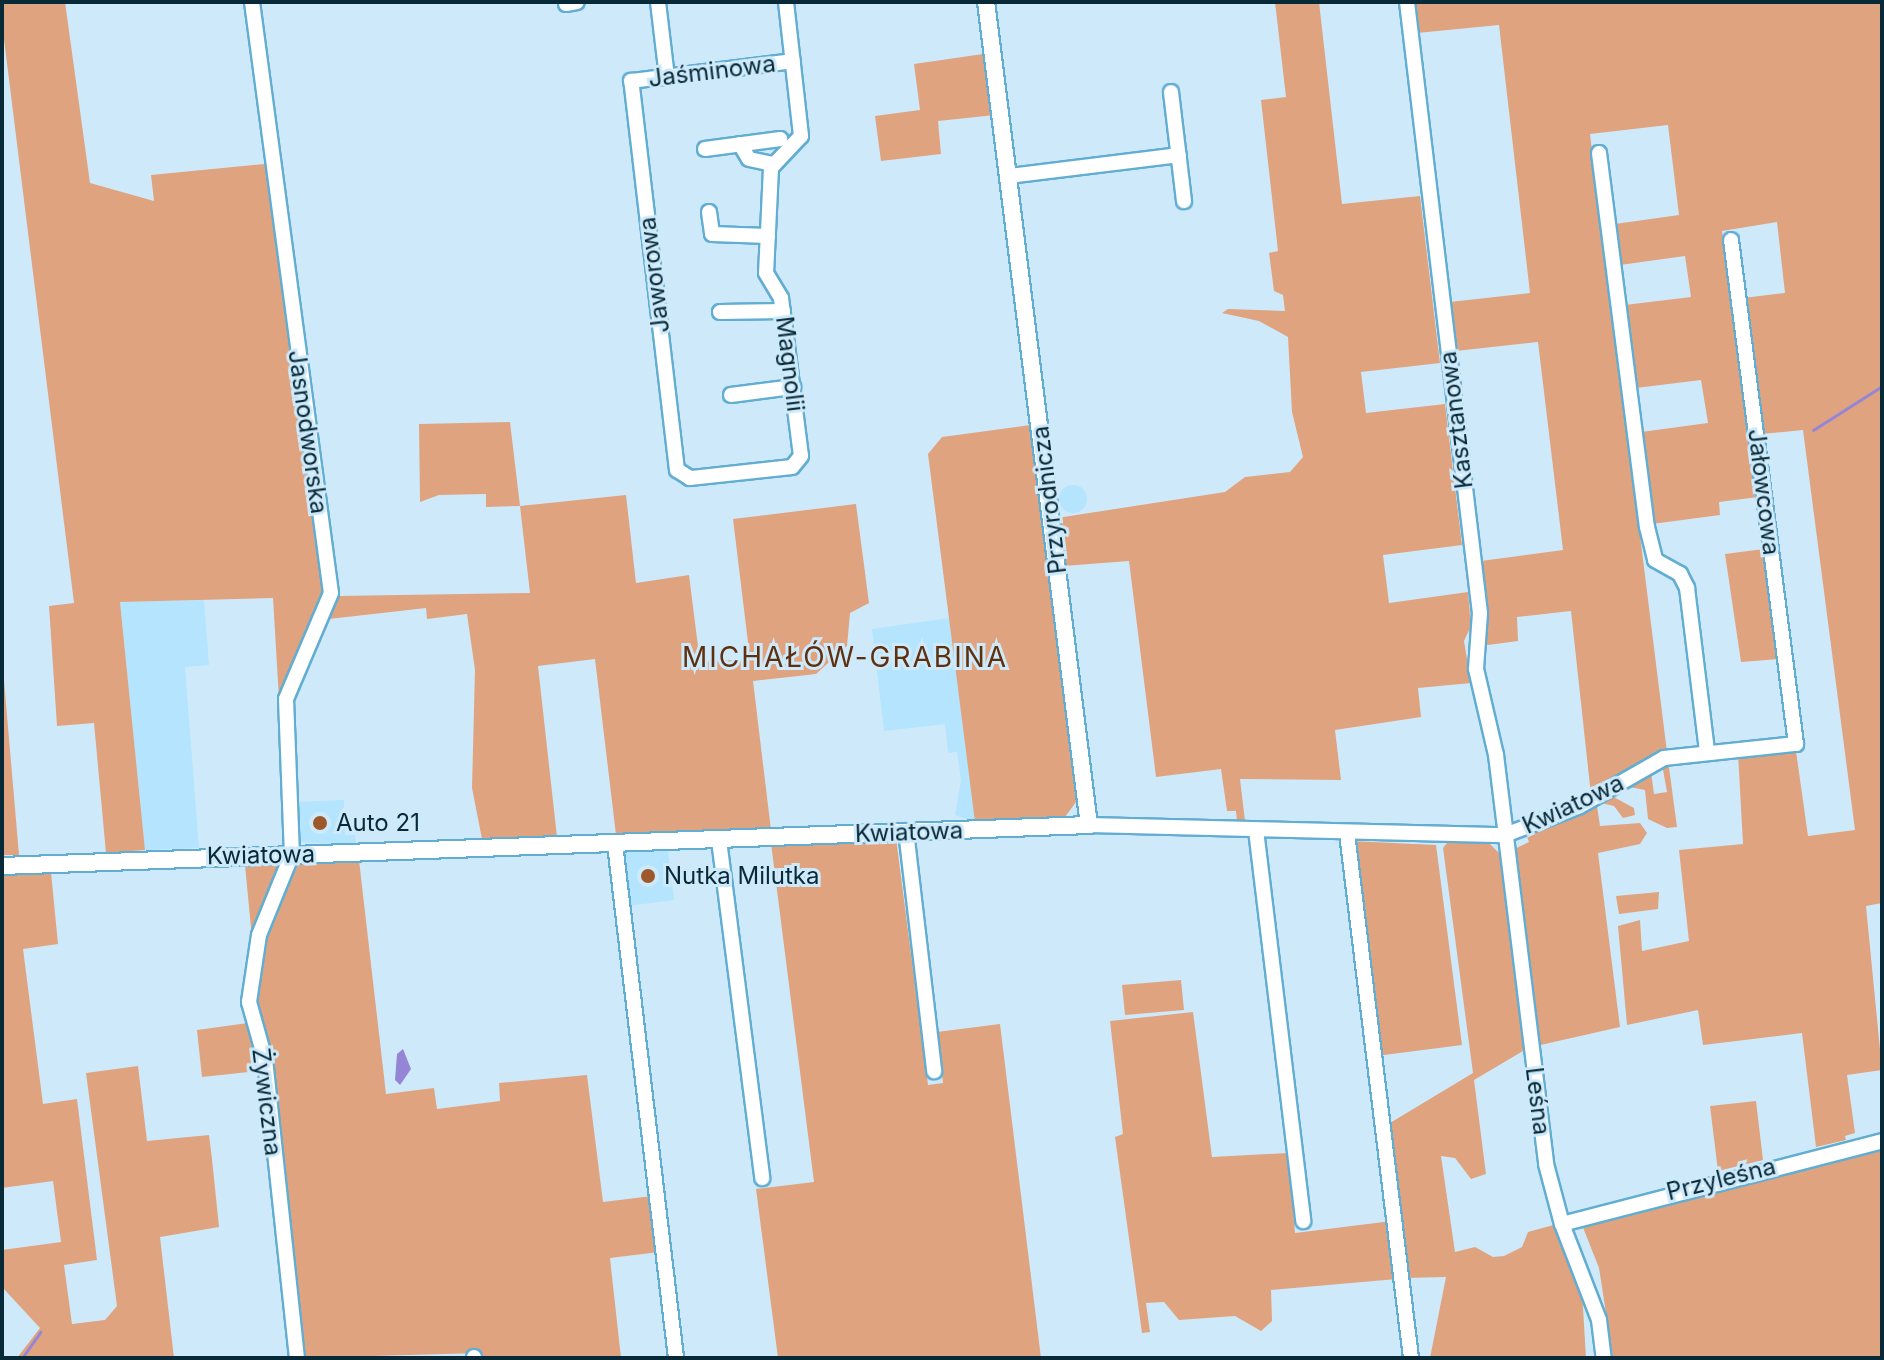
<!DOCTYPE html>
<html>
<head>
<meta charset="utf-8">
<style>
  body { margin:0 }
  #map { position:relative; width:1884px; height:1360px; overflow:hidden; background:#ceeafa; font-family:Inter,sans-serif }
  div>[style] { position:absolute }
  .built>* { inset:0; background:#b4e4fe }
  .round { border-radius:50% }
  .green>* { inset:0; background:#e0a37f }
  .water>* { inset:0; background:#9586d5 }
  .stream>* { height:3px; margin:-1.5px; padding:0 1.5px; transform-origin:1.5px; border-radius:1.5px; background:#9586d5 }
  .roads { filter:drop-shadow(2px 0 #62add2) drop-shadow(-2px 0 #62add2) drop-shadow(0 2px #62add2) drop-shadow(0 -2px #62add2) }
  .minor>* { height:14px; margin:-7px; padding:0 7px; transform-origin:7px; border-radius:7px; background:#fff }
  .tertiary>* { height:16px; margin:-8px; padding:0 8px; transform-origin:8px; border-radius:8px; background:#fff }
  .dots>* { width:22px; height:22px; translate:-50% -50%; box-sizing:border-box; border:4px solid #ceeafa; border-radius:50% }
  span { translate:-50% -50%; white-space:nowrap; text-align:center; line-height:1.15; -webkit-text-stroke:6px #ceeafa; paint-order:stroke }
  .street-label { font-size:24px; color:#082937 }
  .poi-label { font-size:24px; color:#082937 }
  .left { translate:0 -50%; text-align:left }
  .quarter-label { font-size:28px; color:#5e300f; letter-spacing:2px }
  .frame { position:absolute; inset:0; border:4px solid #082937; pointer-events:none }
</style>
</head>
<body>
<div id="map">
  <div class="built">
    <i class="round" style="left:1059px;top:485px;width:28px;height:28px"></i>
    <i style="clip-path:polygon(204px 600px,209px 665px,185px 667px,199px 848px,145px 850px,120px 602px)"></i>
    <i style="clip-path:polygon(949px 618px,975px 822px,955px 815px,961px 780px,957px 752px,948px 753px,945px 724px,884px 731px,872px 629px)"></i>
    <i style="clip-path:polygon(344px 800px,345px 835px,355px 835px,356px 845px,296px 842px,294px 802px)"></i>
    <i style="clip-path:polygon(668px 850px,674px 900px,628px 906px,622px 852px)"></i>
  </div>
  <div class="green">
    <i style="clip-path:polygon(4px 2px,65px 2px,90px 183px,154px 201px,151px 175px,265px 164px,328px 595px,279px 699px,273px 598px,120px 602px,145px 850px,106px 853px,94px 723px,57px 726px,49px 606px,74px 603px,2px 23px)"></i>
    <i style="clip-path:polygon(1275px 2px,1319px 2px,1342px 204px,1420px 196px,1440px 363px,1361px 372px,1366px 413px,1445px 404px,1462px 545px,1383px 555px,1389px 603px,1468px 592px,1471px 626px,1464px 641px,1471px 683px,1418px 688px,1421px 717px,1335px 730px,1341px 780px,1240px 779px,1245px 821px,1237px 822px,1236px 811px,1227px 811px,1221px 769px,1156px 777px,1129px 561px,1063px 566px,1057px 518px,1225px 492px,1245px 477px,1290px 472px,1303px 457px,1292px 412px,1288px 337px,1259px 321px,1222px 313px,1228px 309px,1285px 311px,1283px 295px,1274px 291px,1269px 253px,1278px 251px,1261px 100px,1286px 97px)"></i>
    <i style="clip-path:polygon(1413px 2px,1882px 2px,1882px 903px,1866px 906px,1882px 1070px,1847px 1075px,1855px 1133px,1845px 1136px,1846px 1140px,1816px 1147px,1802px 1033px,1703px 1045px,1698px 1010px,1627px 1025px,1618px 926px,1640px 920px,1642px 951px,1689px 941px,1679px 850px,1743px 844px,1738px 753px,1796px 751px,1808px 836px,1855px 830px,1803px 430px,1761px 434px,1743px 298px,1785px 293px,1777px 222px,1722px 231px,1758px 497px,1719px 502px,1720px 515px,1652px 524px,1641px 432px,1708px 423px,1701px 380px,1636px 388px,1625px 305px,1691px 297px,1685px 256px,1620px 265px,1615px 224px,1679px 215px,1668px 125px,1590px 134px,1667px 752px,1591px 795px,1571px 611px,1517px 617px,1518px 641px,1480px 646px,1488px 622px,1481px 561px,1563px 550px,1538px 342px,1456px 351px,1450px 302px,1530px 293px,1499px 25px,1417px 33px)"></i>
    <i style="clip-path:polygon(983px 54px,995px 115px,938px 121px,941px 154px,881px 161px,875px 116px,920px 110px,914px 64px)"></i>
    <i style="clip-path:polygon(510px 422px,520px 506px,626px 495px,636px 583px,689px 575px,700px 662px,750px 659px,733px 519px,856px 504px,869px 603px,850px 613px,847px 646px,816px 674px,753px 681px,771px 830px,616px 835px,595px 659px,538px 666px,557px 837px,482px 839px,472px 788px,475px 670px,467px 614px,427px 619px,426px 608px,329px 619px,338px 596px,530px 593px,520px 506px,486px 507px,486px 494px,439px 495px,420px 502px,419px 424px)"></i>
    <i style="clip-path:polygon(1030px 425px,1076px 802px,1065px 817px,975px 822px,928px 454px,942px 437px)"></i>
    <i style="clip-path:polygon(1764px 549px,1779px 659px,1741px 662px,1725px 554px)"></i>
    <i style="clip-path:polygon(2px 657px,19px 855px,2px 855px)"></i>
    <i style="clip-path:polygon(1668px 760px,1677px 827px,1667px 828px,1648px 819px,1645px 790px,1624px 786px,1651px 772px,1654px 794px,1667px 792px,1662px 764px)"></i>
    <i style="clip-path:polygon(1610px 795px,1634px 808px,1635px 815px,1623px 818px,1614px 806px,1601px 803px,1597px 806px,1600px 826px,1640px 823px,1647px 833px,1640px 844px,1598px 853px,1620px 1027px,1536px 1046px,1512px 850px,1529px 842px,1526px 834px)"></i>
    <i style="clip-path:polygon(896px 838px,928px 1085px,943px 1083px,937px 1032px,1000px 1024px,1041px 1358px,778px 1358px,756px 1189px,814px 1182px,771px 843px)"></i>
    <i style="clip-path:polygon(1450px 839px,1487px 841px,1501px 855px,1528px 1048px,1474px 1080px,1486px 1174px,1471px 1179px,1455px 1158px,1441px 1156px,1455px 1252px,1475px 1247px,1493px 1257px,1504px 1256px,1522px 1247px,1528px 1232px,1557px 1224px,1582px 1291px,1586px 1358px,1430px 1358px,1446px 1277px,1404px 1278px,1385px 1126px,1473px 1073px,1443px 848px)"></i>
    <i style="clip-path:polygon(1351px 841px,1436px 845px,1462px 1045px,1376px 1056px)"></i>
    <i style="clip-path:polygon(359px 860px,386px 1094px,434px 1088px,437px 1109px,500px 1101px,499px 1083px,587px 1075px,603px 1202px,652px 1196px,659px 1252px,610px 1258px,621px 1358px,481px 1358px,480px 1353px,301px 1358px,256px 983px,265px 934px,300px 861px)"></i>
    <i style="clip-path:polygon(279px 863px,282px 867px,257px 928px,251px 928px,245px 865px)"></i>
    <i style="clip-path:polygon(51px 872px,58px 944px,23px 949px,43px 1104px,77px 1099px,97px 1260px,64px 1265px,72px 1324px,105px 1320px,117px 1306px,86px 1073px,138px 1066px,147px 1141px,209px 1135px,212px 1159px,219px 1227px,160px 1237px,174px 1358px,17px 1358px,40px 1328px,2px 1287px,2px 1250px,61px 1242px,53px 1181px,2px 1188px,2px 874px)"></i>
    <i style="clip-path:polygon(1659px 892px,1658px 909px,1619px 914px,1616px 896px)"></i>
    <i style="clip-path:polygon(1181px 980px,1184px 1010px,1125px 1015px,1122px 985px)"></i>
    <i style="clip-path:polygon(1193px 1012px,1212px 1157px,1288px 1153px,1295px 1233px,1392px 1221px,1397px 1279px,1271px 1290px,1272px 1321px,1261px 1331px,1235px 1316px,1179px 1320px,1164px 1302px,1146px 1303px,1150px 1332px,1142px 1333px,1115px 1137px,1123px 1134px,1110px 1021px)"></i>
    <i style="clip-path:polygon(248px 1023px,259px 1071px,202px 1077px,197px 1030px)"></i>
    <i style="clip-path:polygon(1756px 1101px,1763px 1160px,1718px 1171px,1710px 1106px)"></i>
    <i style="clip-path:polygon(1882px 1151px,1882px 1358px,1613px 1358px,1599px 1268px,1582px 1225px,1659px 1199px)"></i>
  </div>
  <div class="water">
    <i style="clip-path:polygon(403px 1049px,411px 1069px,400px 1085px,395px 1080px,397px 1054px)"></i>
  </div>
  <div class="stream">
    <i style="left:1813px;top:430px;width:82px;rotate:-32.5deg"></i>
    <i style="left:22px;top:1358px;width:32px;rotate:-55deg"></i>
  </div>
  <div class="roads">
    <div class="minor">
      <i style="left:252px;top:2px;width:596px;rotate:82.39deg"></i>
      <i style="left:331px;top:593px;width:115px;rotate:113deg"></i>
      <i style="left:286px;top:699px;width:155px;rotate:87.8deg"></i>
      <i style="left:292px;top:854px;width:87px;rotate:112.2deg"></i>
      <i style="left:259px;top:935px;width:68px;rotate:98.5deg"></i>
      <i style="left:249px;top:1002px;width:59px;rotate:74.3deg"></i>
      <i style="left:265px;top:1059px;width:301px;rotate:83.9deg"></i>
      <i style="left:658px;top:2px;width:76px;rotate:83.2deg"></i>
      <i style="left:786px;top:2px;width:135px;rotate:83.6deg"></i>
      <i style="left:801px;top:136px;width:44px;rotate:133.2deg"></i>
      <i style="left:771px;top:168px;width:105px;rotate:92.7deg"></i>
      <i style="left:766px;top:273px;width:29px;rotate:59deg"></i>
      <i style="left:781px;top:298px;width:159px;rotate:82.8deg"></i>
      <i style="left:801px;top:456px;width:14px;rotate:129deg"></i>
      <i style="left:792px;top:467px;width:103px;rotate:173.8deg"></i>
      <i style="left:690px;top:478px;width:15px;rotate:-148deg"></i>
      <i style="left:677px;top:470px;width:392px;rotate:-96.7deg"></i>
      <i style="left:631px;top:81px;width:163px;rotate:-7deg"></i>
      <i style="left:1407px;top:2px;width:615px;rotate:83.19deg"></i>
      <i style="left:1480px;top:613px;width:56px;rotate:94.1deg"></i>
      <i style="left:1476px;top:669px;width:88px;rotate:76.9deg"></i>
      <i style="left:1496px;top:755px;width:412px;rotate:83deg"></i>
      <i style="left:1546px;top:1164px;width:62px;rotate:75.1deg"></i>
      <i style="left:1562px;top:1224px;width:103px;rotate:68.9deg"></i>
      <i style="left:1599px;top:1320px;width:38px;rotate:83deg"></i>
      <i style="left:566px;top:4px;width:11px;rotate:-10deg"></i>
      <i style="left:1171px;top:92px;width:110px;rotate:83.2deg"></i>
      <i style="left:740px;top:144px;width:17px;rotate:59deg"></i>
      <i style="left:749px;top:159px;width:25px;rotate:12deg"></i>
      <i style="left:705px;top:149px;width:76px;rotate:-7.6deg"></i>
      <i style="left:1599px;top:153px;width:377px;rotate:82.7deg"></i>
      <i style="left:1647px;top:527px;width:34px;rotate:76deg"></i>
      <i style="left:1655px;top:560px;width:29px;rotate:29deg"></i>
      <i style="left:1680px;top:574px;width:16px;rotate:63deg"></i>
      <i style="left:1687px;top:588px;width:164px;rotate:83deg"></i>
      <i style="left:1009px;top:176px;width:171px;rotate:-7deg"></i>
      <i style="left:709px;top:212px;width:22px;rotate:82deg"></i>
      <i style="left:712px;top:234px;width:56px;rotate:2deg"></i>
      <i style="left:720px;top:312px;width:63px;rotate:-0.9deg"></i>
      <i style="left:731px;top:395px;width:63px;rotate:-7.4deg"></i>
      <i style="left:1089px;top:825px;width:416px;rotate:1.4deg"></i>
      <i style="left:1505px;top:835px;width:80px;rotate:-21.1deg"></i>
      <i style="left:1580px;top:806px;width:97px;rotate:-29.7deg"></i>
      <i style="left:1664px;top:758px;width:133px;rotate:-6.1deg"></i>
      <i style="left:1796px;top:744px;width:508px;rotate:-97.35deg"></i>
      <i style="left:1256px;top:830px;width:394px;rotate:83.1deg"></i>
      <i style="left:906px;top:831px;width:242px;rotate:83.3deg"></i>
      <i style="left:1347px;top:833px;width:529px;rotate:83.05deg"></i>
      <i style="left:719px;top:840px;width:341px;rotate:82.7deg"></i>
      <i style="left:615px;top:844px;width:518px;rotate:83.23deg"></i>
      <i style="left:1562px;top:1224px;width:331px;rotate:-14.5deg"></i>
      <i style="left:474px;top:1357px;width:1px;rotate:90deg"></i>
    </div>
    <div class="tertiary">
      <i style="left:2px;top:866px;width:1088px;rotate:-2.16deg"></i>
      <i style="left:1089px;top:825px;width:829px;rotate:-97.13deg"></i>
    </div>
  </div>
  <div class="dots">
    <i style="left:320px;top:823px;background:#9d582b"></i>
    <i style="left:648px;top:876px;background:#9d582b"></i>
  </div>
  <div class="street-label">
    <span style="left:712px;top:71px;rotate:-7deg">Jaśminowa</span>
    <span style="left:654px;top:275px;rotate:-97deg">Jaworowa</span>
    <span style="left:790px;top:364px;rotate:83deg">Magnolii</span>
    <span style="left:1456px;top:420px;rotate:-97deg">Kasztanowa</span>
    <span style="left:308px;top:432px;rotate:82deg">Jasnodworska</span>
    <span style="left:1764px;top:492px;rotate:83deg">Jałowcowa</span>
    <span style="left:1049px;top:500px;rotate:-97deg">Przyrodnicza</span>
    <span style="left:1573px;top:804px;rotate:-25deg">Kwiatowa</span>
    <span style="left:909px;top:832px;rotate:-2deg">Kwiatowa</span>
    <span style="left:261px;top:855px;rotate:-1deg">Kwiatowa</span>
    <span style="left:1538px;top:1101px;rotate:83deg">Leśna</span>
    <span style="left:267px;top:1102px;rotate:83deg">Żywiczna</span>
    <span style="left:1721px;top:1179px;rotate:-14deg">Przyleśna</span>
  </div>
  <div class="poi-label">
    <span class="left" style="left:336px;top:823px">Auto 21</span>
    <span class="left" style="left:664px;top:876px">Nutka Milutka</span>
  </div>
  <div class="quarter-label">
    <span style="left:845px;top:657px">MICHAŁÓW-GRABINA</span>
  </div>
  <div class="frame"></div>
</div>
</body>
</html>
